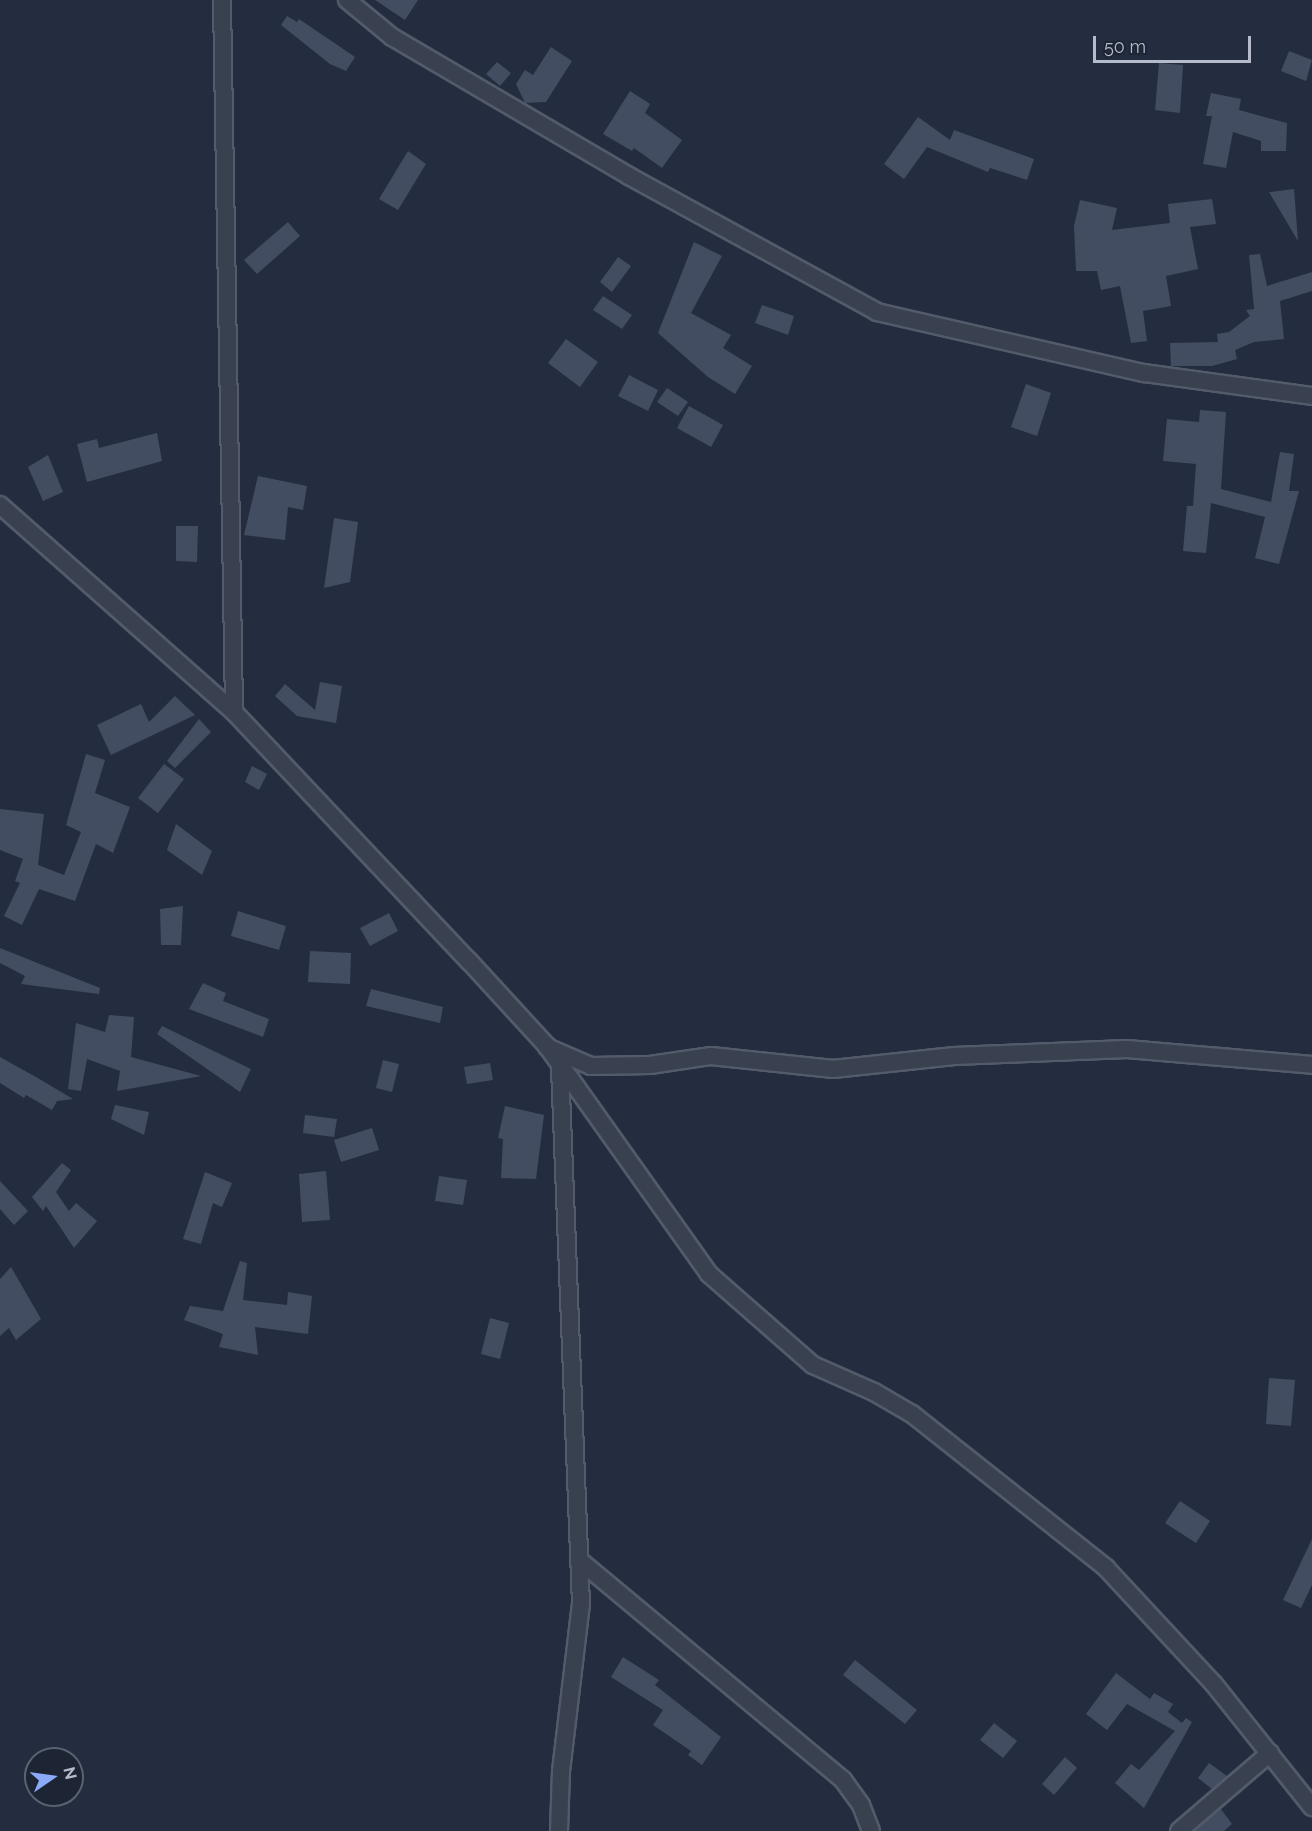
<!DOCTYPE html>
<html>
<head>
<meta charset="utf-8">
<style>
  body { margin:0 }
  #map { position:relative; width:1312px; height:1831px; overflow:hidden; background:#242d3f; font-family:Raleway,sans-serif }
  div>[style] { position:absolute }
  .building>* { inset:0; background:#434d61 }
  .roads { filter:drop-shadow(2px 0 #535b6a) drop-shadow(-2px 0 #535b6a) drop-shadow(0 2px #535b6a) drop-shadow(0 -2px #535b6a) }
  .minor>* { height:16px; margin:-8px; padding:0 8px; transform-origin:8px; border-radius:8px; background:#39404f }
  span { translate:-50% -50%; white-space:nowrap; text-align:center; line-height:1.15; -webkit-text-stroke:5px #1d2534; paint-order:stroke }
  .north { position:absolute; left:24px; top:1747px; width:60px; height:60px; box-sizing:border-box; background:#1d2534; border:2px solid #5a6170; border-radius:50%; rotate:77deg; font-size:16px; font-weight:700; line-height:24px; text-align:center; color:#b5bbca }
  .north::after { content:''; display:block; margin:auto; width:21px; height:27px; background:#8babf9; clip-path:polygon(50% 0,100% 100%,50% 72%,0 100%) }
  .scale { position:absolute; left:1093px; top:36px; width:158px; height:27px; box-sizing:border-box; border:3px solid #b5bbca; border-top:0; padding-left:8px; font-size:18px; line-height:21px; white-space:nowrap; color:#b5bbca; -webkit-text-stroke:4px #1d2534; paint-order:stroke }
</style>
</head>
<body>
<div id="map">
  <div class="building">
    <i style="clip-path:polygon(375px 0,418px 0,405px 20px)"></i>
    <i style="clip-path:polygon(287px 16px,297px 22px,299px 19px,355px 57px,346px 71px,330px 64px,281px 25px)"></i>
    <i style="clip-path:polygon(551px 47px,572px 61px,546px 102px,525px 103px,516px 84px,525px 70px,533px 75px)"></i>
    <i style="clip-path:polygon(1289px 51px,1312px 60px,1306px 81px,1281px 71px)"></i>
    <i style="clip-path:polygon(497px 62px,511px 73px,500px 86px,486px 74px)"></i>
    <i style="clip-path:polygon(1159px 63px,1183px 65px,1180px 113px,1155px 110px)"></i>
    <i style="clip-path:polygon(630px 91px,650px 104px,645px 113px,682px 140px,662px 168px,634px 148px,632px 151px,603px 134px)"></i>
    <i style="clip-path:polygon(1211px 93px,1241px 99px,1239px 110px,1287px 123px,1286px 151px,1261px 151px,1261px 141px,1233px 132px,1226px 168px,1203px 164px,1212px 116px,1206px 116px)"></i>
    <i style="clip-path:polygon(918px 117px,950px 140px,954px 130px,1034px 159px,1027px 180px,990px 168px,988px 172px,927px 147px,904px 179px,884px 164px)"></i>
    <i style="clip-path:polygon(408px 151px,426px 164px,398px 210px,379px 199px)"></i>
    <i style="clip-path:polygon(1294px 189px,1298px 241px,1269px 192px)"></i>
    <i style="clip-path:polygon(1212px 199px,1216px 224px,1190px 227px,1198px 269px,1166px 276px,1171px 306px,1143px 311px,1147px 341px,1131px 343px,1120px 286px,1101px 290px,1097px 271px,1076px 271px,1074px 226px,1080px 200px,1117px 208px,1112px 230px,1170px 223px,1168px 204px)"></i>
    <i style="clip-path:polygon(288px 222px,300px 236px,257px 274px,244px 260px)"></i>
    <i style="clip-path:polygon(694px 242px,722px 256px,691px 313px,731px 335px,723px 348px,752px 366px,735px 394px,708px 377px,658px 333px)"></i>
    <i style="clip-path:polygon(1260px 254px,1267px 286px,1312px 272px,1312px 291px,1280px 301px,1284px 339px,1254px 342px,1235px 350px,1237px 359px,1212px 366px,1171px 366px,1170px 343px,1218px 342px,1217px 334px,1229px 332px,1250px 316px,1246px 310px,1254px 309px,1249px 255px)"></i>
    <i style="clip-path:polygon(618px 257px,631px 266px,612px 292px,600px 282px)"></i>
    <i style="clip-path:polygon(603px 296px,632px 315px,622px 329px,593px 310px)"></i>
    <i style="clip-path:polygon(762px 305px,794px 316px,788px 335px,755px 323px)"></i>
    <i style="clip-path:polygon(566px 339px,598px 362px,580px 387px,548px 363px)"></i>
    <i style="clip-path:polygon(629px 375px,658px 390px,648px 411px,618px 396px)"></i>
    <i style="clip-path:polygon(1026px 384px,1051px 393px,1037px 436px,1011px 427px)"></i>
    <i style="clip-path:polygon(667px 388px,688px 402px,678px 416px,657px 402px)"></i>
    <i style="clip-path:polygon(689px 406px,723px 425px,711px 447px,677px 428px)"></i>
    <i style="clip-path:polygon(1200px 410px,1226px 412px,1221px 489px,1271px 502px,1280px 452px,1294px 454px,1289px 491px,1299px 491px,1279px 564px,1255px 558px,1265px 517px,1211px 503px,1206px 553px,1183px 551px,1187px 506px,1193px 506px,1196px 464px,1163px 461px,1167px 419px,1199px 422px)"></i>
    <i style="clip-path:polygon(157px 433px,162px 461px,87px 482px,77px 444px,97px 439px,99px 448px)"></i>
    <i style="clip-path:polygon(48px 455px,63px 492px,43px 501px,28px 467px)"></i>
    <i style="clip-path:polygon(258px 476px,307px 486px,303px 510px,288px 507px,285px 540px,244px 535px)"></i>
    <i style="clip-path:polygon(334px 518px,358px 522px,350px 582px,324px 588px)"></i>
    <i style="clip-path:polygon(176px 526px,198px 526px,197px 562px,176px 561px)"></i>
    <i style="clip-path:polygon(320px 682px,342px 686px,336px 723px,297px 716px,275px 696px,285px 684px,315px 710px)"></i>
    <i style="clip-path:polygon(175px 696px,195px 715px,111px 755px,97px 725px,141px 704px,149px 722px)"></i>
    <i style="clip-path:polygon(199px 719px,211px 732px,175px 768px,167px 761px)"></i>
    <i style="clip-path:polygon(86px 754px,105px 760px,95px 793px,130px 807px,113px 853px,96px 844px,75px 901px,39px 889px,22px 925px,4px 916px,20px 883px,15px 881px,23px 859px,0 850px,0 809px,44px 814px,38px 865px,64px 875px,81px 832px,66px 825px)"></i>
    <i style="clip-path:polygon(164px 764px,184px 779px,158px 813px,138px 798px)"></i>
    <i style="clip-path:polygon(252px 766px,267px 774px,259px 790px,245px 782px)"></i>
    <i style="clip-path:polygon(176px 824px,212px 851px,202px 875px,167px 850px)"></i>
    <i style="clip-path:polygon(183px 906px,181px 945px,161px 945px,160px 909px)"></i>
    <i style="clip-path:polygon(238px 911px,286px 926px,279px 950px,231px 936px)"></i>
    <i style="clip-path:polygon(389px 913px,398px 931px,370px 946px,360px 928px)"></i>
    <i style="clip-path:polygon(0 948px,100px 988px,99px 994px,21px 984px,25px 976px,0 963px)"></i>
    <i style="clip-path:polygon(310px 951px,351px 953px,350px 984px,308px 982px)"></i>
    <i style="clip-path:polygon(203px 983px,226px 993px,223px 1001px,269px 1019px,263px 1037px,189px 1009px)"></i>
    <i style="clip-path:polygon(371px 989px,443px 1007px,440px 1023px,366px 1006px)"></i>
    <i style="clip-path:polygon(109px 1015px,134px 1017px,131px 1057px,201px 1076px,117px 1091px,120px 1071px,87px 1059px,81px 1091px,68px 1089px,76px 1023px,105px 1032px)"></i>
    <i style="clip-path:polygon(162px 1026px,251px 1069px,240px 1092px,157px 1034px)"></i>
    <i style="clip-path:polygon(0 1057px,36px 1077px,73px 1099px,57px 1101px,52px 1110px,26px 1095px,24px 1098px,0 1083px)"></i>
    <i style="clip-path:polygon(383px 1060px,399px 1064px,392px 1092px,376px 1088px)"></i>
    <i style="clip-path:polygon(490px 1063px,493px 1080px,467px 1084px,464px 1067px)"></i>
    <i style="clip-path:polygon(115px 1105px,149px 1112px,144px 1135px,111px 1119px)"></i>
    <i style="clip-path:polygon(505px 1106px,544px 1115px,536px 1179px,501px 1178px,503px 1139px,498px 1138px)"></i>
    <i style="clip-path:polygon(305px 1115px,337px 1119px,334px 1137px,303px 1133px)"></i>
    <i style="clip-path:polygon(372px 1128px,379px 1150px,341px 1162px,334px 1140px)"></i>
    <i style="clip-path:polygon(62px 1163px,71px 1170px,56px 1192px,69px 1211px,76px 1203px,97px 1221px,74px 1248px,46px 1206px,43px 1211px,32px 1197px)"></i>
    <i style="clip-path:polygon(326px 1171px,330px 1220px,302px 1222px,299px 1174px)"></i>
    <i style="clip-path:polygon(205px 1172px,232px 1183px,222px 1207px,213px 1203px,201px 1244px,183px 1239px)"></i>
    <i style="clip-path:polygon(439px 1176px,467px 1180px,463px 1205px,435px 1201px)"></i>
    <i style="clip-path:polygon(0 1181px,28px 1211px,14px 1225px,0 1209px)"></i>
    <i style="clip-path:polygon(240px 1261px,247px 1263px,243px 1300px,287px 1305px,288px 1292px,312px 1296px,308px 1334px,255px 1327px,258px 1355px,219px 1347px,223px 1334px,184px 1320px,190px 1306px,223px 1311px)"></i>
    <i style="clip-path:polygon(11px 1267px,41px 1319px,16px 1340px,9px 1328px,0 1336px,0 1279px)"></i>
    <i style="clip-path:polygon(490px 1318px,509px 1323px,500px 1359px,481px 1354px)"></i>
    <i style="clip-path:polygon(1269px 1378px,1295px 1380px,1291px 1426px,1266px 1424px)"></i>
    <i style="clip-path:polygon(1180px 1501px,1210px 1521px,1196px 1543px,1165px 1523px)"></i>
    <i style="clip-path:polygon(1312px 1539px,1312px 1585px,1301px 1608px,1283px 1600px)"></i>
    <i style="clip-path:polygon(623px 1657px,659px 1680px,655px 1685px,721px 1737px,702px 1765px,688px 1755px,691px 1751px,653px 1725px,663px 1710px,611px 1677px)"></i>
    <i style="clip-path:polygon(855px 1660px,917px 1710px,905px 1724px,843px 1675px)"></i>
    <i style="clip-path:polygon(1116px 1673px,1150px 1699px,1154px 1693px,1173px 1704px,1168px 1712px,1182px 1723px,1186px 1718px,1192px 1722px,1144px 1808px,1115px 1783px,1131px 1764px,1139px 1770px,1175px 1731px,1127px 1704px,1107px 1730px,1086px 1714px)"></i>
    <i style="clip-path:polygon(994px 1723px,1017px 1741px,1003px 1758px,980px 1740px)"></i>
    <i style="clip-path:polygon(1065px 1757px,1077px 1768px,1054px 1795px,1042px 1784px)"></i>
    <i style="clip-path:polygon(1209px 1763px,1227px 1776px,1212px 1789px,1198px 1778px)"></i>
    <i style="clip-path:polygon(1221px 1809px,1232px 1824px,1224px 1831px,1195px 1831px)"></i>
  </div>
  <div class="roads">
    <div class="minor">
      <i style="left:222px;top:0;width:712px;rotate:89.03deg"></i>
      <i style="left:347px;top:0;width:58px;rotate:39.4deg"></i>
      <i style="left:392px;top:37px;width:275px;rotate:30.4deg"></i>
      <i style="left:629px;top:176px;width:283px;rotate:28.7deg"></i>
      <i style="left:877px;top:312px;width:274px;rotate:12.9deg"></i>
      <i style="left:1144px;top:373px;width:170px;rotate:7.8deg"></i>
      <i style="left:0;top:505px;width:312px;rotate:41.5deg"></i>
      <i style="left:234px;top:712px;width:342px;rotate:46.7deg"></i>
      <i style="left:469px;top:961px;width:115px;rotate:47.5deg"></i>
      <i style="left:547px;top:1046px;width:280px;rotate:54.6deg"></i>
      <i style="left:709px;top:1274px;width:138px;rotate:41.2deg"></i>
      <i style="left:813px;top:1365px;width:67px;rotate:23.9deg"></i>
      <i style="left:874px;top:1392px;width:44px;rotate:30.1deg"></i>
      <i style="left:912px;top:1414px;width:248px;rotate:38.4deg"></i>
      <i style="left:1106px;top:1568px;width:157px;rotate:47.1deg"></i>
      <i style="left:1213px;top:1683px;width:159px;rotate:51.4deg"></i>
      <i style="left:547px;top:1047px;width:48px;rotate:23.4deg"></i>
      <i style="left:591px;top:1066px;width:59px;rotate:-1deg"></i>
      <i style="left:650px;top:1065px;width:62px;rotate:-8.4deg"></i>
      <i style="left:711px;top:1056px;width:123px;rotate:6.1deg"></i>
      <i style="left:833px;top:1069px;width:122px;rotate:-6.1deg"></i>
      <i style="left:954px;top:1056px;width:173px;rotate:-2.3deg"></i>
      <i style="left:1127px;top:1049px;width:186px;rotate:4.9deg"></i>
      <i style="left:579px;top:1560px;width:344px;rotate:39.8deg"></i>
      <i style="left:843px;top:1780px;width:31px;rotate:54deg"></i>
      <i style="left:861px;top:1805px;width:28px;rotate:69deg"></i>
      <i style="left:559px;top:1831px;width:60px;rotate:-88.1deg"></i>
      <i style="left:561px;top:1771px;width:168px;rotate:-83.2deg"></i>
      <i style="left:581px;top:1604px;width:538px;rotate:-92.24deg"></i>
      <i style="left:1179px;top:1831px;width:120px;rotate:-40.6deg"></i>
    </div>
  </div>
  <div class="north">N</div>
  <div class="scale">50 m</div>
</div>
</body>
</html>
